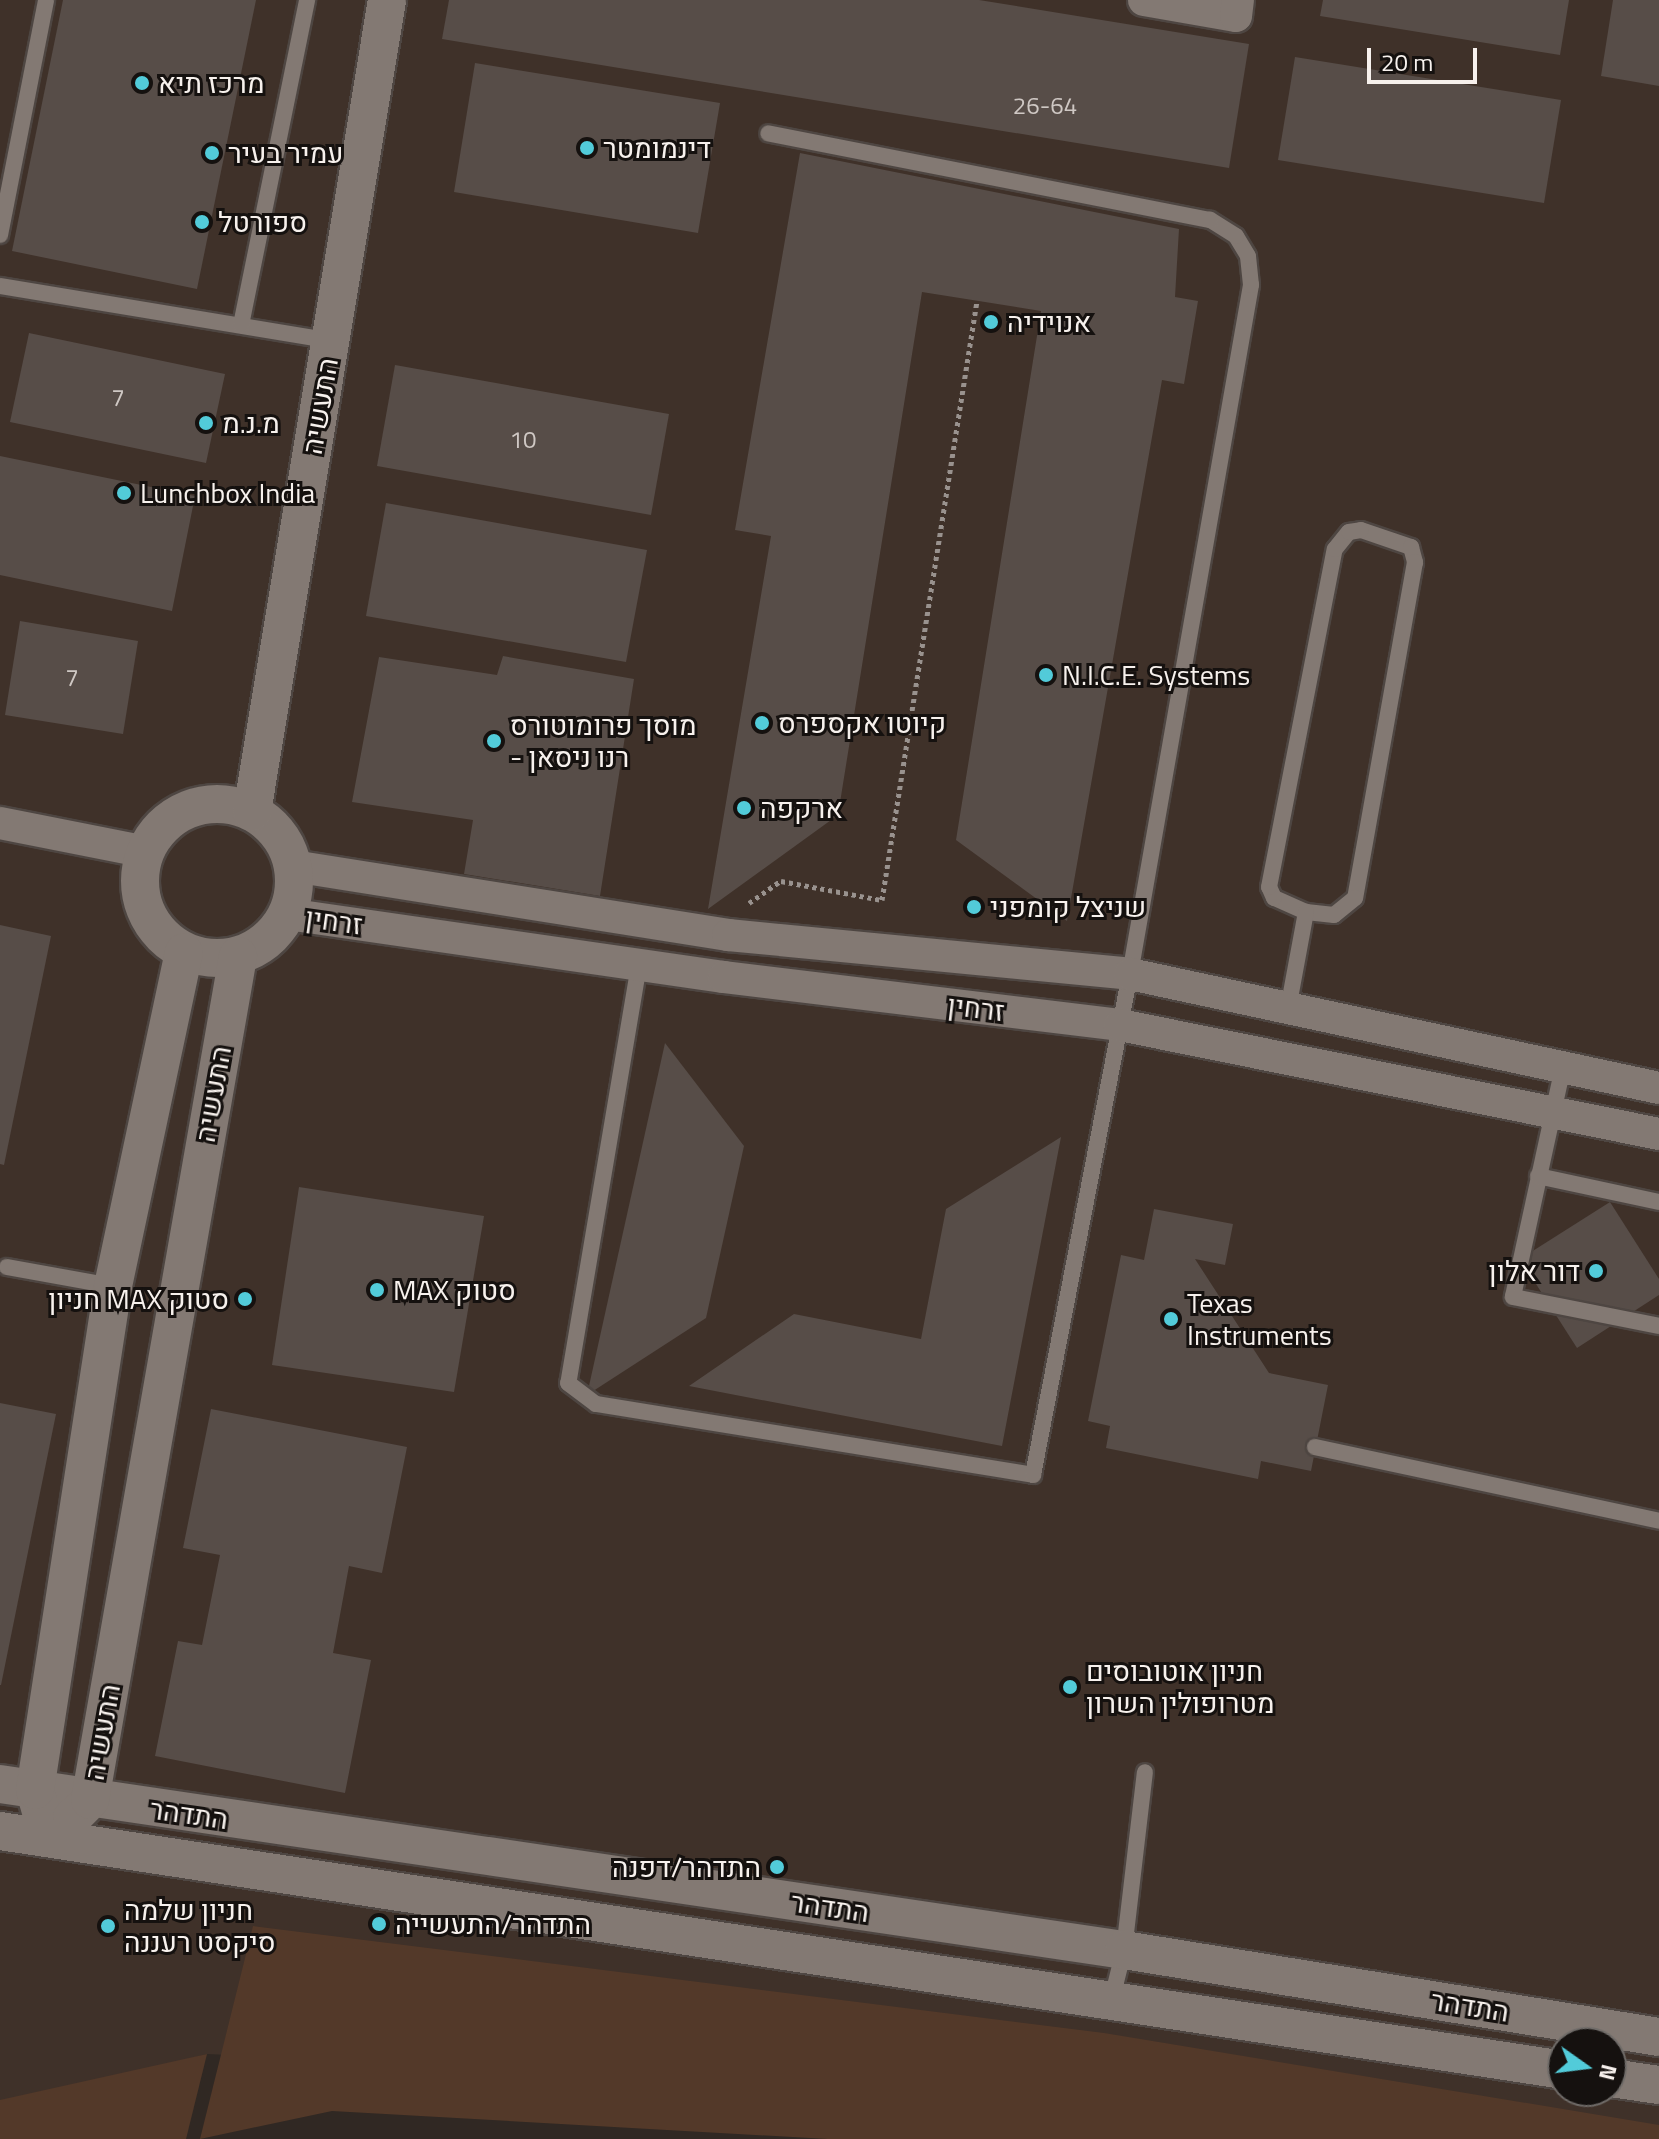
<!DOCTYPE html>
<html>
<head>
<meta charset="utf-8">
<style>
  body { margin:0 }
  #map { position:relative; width:1659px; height:2139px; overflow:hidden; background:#302823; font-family:"Titillium Web",Heebo,sans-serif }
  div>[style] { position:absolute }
  .built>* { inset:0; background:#3f3129 }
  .green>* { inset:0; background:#533929 }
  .building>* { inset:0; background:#574d48 }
  .path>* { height:5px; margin-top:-2.5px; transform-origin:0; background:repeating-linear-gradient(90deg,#99928e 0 4px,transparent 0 8px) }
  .roads { filter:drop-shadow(2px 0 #4e4642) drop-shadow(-2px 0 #4e4642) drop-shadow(0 2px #4e4642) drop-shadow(0 -2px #4e4642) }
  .service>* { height:16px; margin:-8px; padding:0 8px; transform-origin:8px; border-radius:8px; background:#837973 }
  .minor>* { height:32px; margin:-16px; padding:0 16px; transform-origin:16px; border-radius:16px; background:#837973 }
  .tertiary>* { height:38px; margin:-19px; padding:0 19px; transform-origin:19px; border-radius:19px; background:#837973 }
  .tertiary>.ring { margin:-19px; padding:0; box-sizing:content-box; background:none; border:38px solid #837973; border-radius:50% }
  .dots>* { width:22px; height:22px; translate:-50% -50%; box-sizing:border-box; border:4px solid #15110f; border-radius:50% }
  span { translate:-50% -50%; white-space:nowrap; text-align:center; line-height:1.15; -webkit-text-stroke:6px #15110f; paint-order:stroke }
  .number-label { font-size:24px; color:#cfc8c4 }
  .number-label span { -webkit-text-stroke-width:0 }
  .poi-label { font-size:28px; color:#f7f1ed }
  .left { translate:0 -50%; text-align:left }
  .right { translate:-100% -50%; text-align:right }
  .street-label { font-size:28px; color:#f7f1ed }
  .north { position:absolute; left:1547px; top:2027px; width:80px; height:80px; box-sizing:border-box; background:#15110f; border:2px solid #6f6b68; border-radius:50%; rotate:104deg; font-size:22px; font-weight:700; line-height:32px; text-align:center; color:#f7f1ed }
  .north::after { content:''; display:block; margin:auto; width:28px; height:36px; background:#52cbd9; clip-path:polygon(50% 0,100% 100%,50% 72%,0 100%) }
  .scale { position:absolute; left:1367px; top:48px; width:110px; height:36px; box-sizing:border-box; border:4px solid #f7f1ed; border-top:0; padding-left:10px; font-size:24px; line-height:28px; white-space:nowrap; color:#f7f1ed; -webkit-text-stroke:6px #15110f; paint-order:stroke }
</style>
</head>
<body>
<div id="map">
  <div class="built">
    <i style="clip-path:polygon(evenodd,0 0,1659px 0,1659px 2139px,1049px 2094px,207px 2054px,0 2109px,0 0,1563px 2043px,1611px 2043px,1611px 2091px,1563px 2091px,1563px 2043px)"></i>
  </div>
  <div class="green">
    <i style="clip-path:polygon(253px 1926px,1104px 2033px,1659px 2125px,1659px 2139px,828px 2139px,332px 2111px,200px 2139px)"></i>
    <i style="clip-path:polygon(207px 2054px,186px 2139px,0 2139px,0 2100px)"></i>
  </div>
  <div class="building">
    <i style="clip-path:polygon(63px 0,256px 0,197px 289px,12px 251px)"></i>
    <i style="clip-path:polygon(449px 0,979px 0,1249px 44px,1229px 168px,442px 39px)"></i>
    <i style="clip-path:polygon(1323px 0,1569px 0,1560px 55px,1320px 16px)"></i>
    <i style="clip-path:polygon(1613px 0,1659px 0,1659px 86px,1601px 76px)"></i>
    <i style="clip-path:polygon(1295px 57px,1561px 100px,1544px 203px,1278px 160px)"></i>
    <i style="clip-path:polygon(475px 63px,720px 103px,698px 233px,454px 192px)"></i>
    <i style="clip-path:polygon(800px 153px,1179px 229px,1175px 297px,1198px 301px,1184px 384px,1162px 380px,1067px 921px,956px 840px,1041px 311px,922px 292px,838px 815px,708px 909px,771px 536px,735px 530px)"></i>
    <i style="clip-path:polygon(29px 333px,225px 374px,206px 463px,10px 422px)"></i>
    <i style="clip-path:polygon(395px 365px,669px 414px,651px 515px,377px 466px)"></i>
    <i style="clip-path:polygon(0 456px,195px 496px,172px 611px,0 575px)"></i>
    <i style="clip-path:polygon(386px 503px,647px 550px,626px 662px,366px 616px)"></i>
    <i style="clip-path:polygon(20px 621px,138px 641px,123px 734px,5px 715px)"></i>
    <i style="clip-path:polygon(503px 656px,634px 679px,600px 896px,464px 874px,473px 820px,352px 802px,379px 657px,497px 675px)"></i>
    <i style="clip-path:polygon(0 925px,51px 936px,4px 1165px,0 1164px)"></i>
    <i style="clip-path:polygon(665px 1043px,744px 1146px,706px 1318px,587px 1395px)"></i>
    <i style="clip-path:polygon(1061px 1137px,1002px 1446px,689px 1386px,794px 1314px,921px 1339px,946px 1209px)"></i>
    <i style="clip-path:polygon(299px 1187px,484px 1216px,454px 1392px,272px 1365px)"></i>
    <i style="clip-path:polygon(1610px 1202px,1659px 1279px,1659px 1295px,1577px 1348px,1520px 1259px)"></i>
    <i style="clip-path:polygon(1154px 1209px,1233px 1224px,1225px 1265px,1195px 1259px,1269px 1373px,1328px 1385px,1311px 1471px,1261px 1461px,1258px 1479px,1106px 1448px,1110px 1426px,1088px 1421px,1121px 1255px,1144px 1260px)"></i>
    <i style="clip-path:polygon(0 1403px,56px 1414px,1px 1685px,0 1685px)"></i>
    <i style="clip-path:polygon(211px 1409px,407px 1447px,382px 1573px,349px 1566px,333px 1653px,371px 1660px,345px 1793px,155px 1756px,178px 1641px,202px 1645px,220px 1555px,183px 1548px)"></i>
  </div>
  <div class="path">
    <i style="left:749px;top:903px;width:39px;rotate:-35deg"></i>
    <i style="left:781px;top:881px;width:103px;rotate:10.7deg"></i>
    <i style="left:882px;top:900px;width:606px;rotate:-80.99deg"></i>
  </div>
  <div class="roads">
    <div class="service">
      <i style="left:0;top:235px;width:239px;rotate:-78.9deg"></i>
      <i style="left:0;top:286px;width:336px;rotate:9.4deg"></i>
      <i style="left:241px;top:325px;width:332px;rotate:-78.5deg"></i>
      <i style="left:1361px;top:530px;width:53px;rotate:18.8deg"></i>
      <i style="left:1411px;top:547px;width:16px;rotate:75deg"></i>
      <i style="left:1415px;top:562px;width:341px;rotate:100.1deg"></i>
      <i style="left:1355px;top:898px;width:27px;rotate:141deg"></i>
      <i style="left:1334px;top:915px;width:28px;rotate:-174deg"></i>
      <i style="left:1306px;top:912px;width:35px;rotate:-156deg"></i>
      <i style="left:1274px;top:898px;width:12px;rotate:-114deg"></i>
      <i style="left:1269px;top:887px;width:344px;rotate:-79deg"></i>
      <i style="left:1335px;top:549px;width:22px;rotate:-51deg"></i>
      <i style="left:1349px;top:532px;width:12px;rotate:-9deg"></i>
      <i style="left:639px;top:965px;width:424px;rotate:99.6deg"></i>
      <i style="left:568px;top:1383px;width:35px;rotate:37deg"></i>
      <i style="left:596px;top:1404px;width:443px;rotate:9.2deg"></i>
      <i style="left:1033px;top:1475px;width:510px;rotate:-79.04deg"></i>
      <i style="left:1130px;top:974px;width:700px;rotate:-80.04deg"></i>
      <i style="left:1251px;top:285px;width:29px;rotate:-96deg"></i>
      <i style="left:1248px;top:256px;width:23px;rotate:-121deg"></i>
      <i style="left:1236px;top:236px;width:31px;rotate:-148deg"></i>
      <i style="left:1210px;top:220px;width:450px;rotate:-168.9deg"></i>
      <i style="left:1288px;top:1009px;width:99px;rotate:-79.5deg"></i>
      <i style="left:1563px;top:1067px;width:235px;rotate:102.3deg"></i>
      <i style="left:1513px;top:1297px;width:149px;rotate:11.2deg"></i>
      <i style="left:1538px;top:1176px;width:124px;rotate:12.1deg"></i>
      <i style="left:7px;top:1267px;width:108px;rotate:10.2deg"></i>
      <i style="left:1315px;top:1447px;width:352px;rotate:12.1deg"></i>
      <i style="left:1112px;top:1998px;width:49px;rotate:-76deg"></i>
      <i style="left:1124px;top:1950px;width:179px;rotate:-83.3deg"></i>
    </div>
    <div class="minor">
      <i style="left:1144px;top:0;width:93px;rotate:9.9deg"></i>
      <i style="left:1236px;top:16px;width:16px;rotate:-83deg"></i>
      <i style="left:0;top:823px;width:150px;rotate:11.2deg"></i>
      <i style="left:293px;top:866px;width:440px;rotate:9deg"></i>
      <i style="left:728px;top:935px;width:404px;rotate:5.5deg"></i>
      <i style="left:1130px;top:974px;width:541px;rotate:12.16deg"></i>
      <i style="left:287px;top:914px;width:442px;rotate:8.2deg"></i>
      <i style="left:724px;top:977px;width:399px;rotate:6.9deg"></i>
      <i style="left:1120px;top:1025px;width:550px;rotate:11.43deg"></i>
    </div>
    <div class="tertiary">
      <i class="ring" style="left:140px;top:804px;width:116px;height:116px"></i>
      <i style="left:252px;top:812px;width:823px;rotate:-80.56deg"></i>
      <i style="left:0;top:1784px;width:1136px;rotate:8.4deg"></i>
      <i style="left:1124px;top:1950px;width:542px;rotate:9.24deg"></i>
      <i style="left:42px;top:1815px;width:26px;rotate:-106deg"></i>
      <i style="left:35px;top:1790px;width:510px;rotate:-81.2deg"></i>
      <i style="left:113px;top:1286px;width:341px;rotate:-78deg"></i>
      <i style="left:72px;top:1818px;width:25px;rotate:-45deg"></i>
      <i style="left:90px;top:1800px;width:857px;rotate:-80.05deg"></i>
      <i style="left:0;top:1831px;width:1581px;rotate:8.69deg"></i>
      <i style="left:1611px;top:2078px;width:49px;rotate:8.3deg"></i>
    </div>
  </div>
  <div class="dots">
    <i style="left:142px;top:83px;background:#52cbd9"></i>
    <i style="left:587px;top:148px;background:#52cbd9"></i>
    <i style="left:212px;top:153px;background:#52cbd9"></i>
    <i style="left:202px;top:222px;background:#52cbd9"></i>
    <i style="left:991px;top:322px;background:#52cbd9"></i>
    <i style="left:206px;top:423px;background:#52cbd9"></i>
    <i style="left:124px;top:493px;background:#52cbd9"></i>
    <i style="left:1046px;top:675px;background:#52cbd9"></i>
    <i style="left:762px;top:723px;background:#52cbd9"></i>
    <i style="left:494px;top:741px;background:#52cbd9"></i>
    <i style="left:744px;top:808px;background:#52cbd9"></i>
    <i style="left:974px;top:907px;background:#52cbd9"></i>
    <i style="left:1596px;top:1271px;background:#52cbd9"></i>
    <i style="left:377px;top:1290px;background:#52cbd9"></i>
    <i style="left:245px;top:1299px;background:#52cbd9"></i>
    <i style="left:1171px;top:1319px;background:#52cbd9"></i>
    <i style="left:1070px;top:1687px;background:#52cbd9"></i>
    <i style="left:777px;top:1867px;background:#52cbd9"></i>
    <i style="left:379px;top:1924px;background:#52cbd9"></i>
    <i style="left:108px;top:1926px;background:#52cbd9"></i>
  </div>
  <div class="number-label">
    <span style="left:1045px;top:106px">26-64</span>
    <span style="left:118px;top:398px">7</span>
    <span style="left:523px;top:440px">10</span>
    <span style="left:72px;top:678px">7</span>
  </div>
  <div class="poi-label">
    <span class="left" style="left:158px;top:83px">מרכז תיא</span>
    <span class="left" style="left:603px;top:148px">דינמומטר</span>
    <span class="left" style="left:228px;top:153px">עמיר בעיר</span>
    <span class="left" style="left:218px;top:222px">ספורטל</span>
    <span class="left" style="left:1007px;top:322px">אנוידיה</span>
    <span class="left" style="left:222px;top:423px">מ.נ.מ</span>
    <span class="left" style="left:140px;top:493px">Lunchbox India</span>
    <span class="left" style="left:1062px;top:675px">N.I.C.E. Systems</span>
    <span class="left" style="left:778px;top:723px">קיוטו אקספרס</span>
    <span class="left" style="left:510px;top:741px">מוסך פרומוטורס<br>- רנו ניסאן</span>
    <span class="left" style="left:760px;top:808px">ארקפה</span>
    <span class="left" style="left:990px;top:907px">שניצל קומפני</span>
    <span class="right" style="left:1580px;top:1271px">דור אלון</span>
    <span class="left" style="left:393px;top:1290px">MAX סטוק</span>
    <span class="right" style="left:229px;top:1299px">חניון MAX סטוק</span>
    <span class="left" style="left:1187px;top:1319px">Texas<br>Instruments</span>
    <span class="left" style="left:1086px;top:1687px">חניון אוטובוסים<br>מטרופולין השרון</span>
    <span class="right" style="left:761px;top:1867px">התדהר/דפנה</span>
    <span class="left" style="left:124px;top:1926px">חניון שלמה<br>סיקסט רעננה</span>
    <span class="left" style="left:395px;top:1924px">התדהר/התעשייה</span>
  </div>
  <div class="street-label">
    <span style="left:320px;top:406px;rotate:-80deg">התעשיה</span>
    <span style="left:334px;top:921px;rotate:8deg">זרחין</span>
    <span style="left:976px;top:1008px;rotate:7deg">זרחין</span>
    <span style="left:213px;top:1094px;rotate:-80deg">התעשיה</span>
    <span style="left:102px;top:1732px;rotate:-80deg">התעשיה</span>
    <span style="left:189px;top:1814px;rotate:8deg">התדהר</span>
    <span style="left:830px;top:1907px;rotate:8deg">התדהר</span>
    <span style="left:1470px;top:2006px;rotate:9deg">התדהר</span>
  </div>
  <div class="north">N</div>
  <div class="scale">20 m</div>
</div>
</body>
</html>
